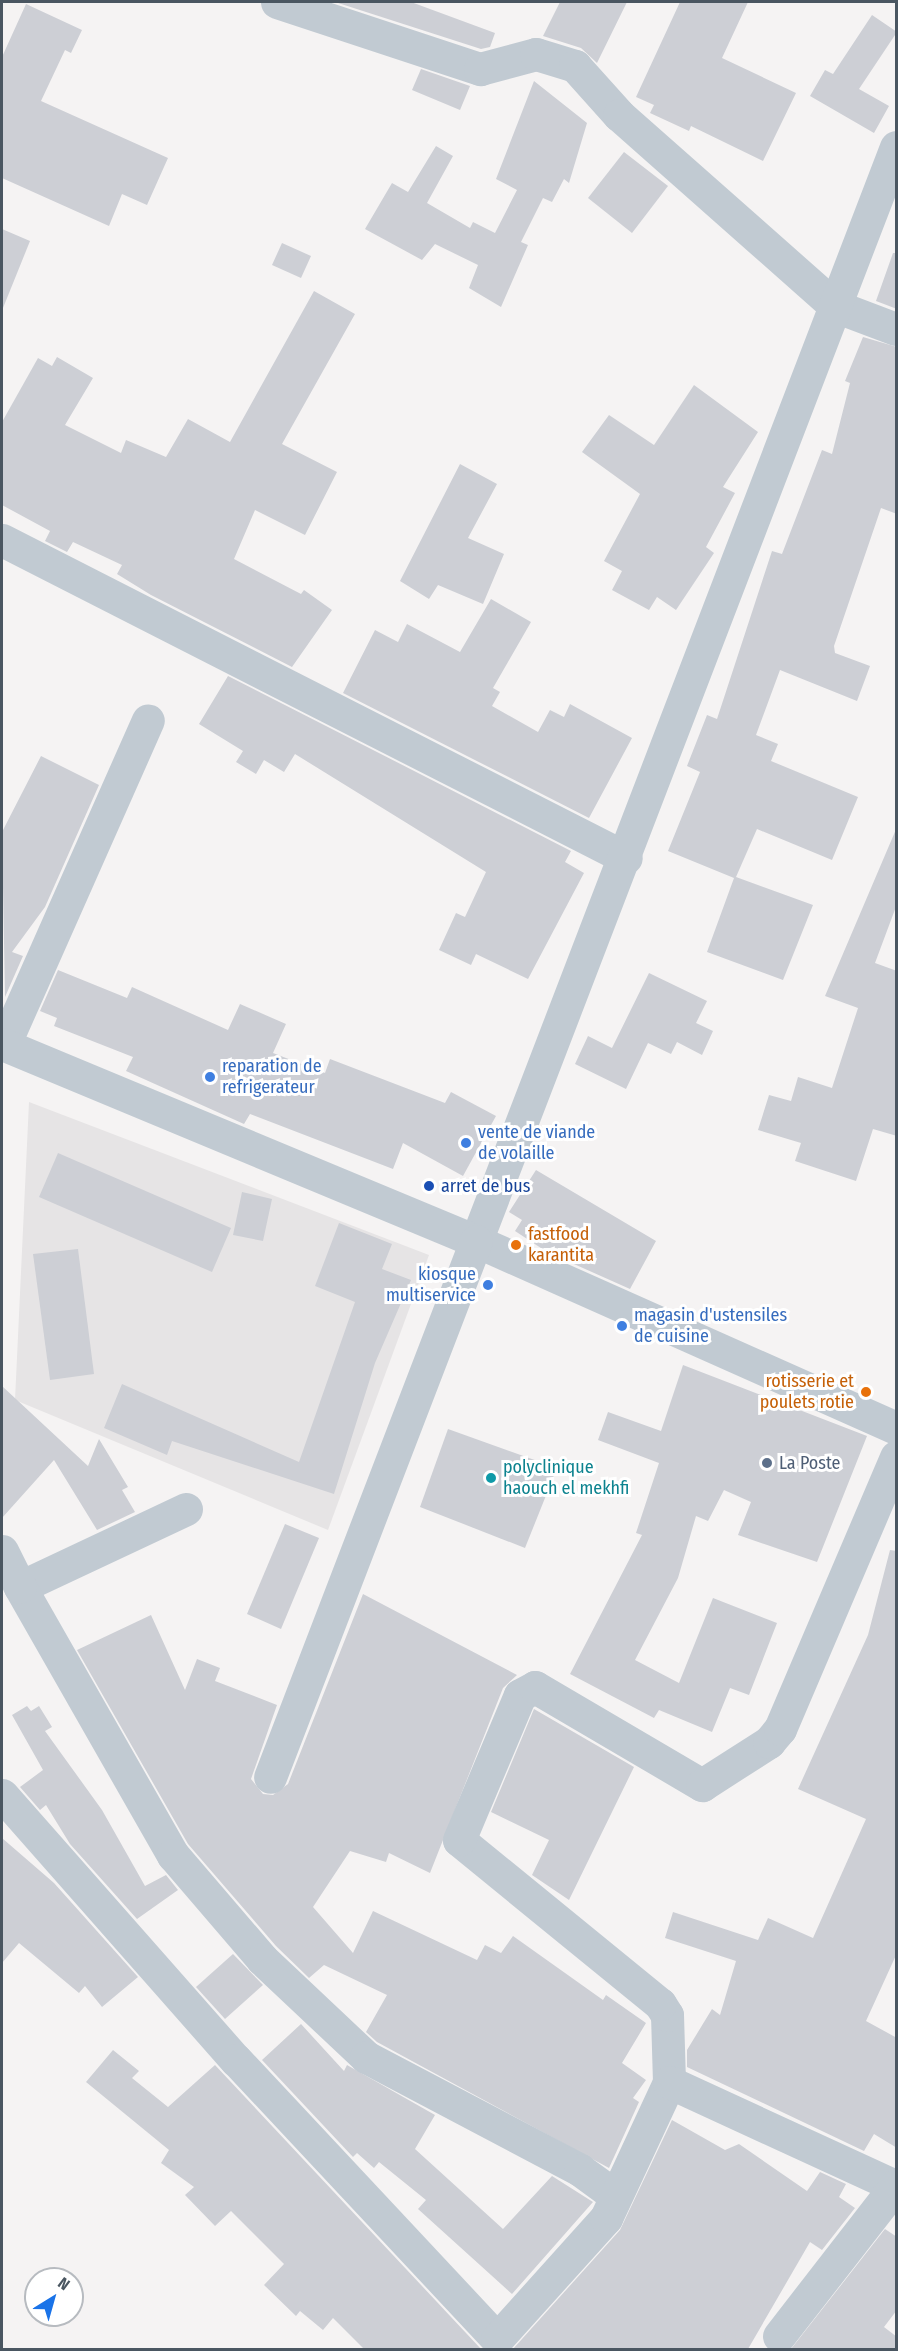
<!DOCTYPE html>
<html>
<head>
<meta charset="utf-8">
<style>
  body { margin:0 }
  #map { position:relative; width:898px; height:2351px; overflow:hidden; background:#f5f3f3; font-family:"Fira Sans Condensed",sans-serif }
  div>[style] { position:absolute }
  .education>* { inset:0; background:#e6e4e5 }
  .building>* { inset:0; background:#cdcfd5 }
  .minor>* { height:33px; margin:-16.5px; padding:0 16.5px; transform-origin:16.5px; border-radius:16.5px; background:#c1cad2 }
  .tertiary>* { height:33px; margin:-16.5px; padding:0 16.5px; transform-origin:16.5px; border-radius:16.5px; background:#c1cad2 }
  .dots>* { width:16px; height:16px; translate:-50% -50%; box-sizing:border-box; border:3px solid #fff; border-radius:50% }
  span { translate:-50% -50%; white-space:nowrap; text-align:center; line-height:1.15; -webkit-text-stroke:6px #fff; paint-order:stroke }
  .shop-label { font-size:18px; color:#366cbe }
  .left { translate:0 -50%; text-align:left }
  .right { translate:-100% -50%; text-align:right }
  .transit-label { font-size:18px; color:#164399 }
  .food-label { font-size:18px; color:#c56008 }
  .service-label { font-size:18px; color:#4e5e75 }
  .culture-label { font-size:18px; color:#0d838f }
  .frame { position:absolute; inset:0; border:3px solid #4a5661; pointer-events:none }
  .north { position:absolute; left:24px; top:2267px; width:60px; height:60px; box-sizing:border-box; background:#fff; border:2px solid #b7bbc0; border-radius:50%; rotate:37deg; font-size:16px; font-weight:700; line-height:24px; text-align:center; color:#4a5661 }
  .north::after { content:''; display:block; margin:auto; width:21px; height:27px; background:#1a73e8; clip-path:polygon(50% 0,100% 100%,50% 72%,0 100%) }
</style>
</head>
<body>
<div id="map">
  <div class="education">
    <i style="clip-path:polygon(29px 1102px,429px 1255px,328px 1530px,15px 1400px)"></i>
  </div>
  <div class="building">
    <i style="clip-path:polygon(335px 2px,411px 2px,495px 33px,490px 47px,481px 49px)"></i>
    <i style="clip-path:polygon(560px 2px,627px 2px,597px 63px,581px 48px,543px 36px)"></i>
    <i style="clip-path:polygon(680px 2px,748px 2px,722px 58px,796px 93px,763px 161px,691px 126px,689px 131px,650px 113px,654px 105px,636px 97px)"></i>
    <i style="clip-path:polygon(26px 4px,82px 30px,71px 53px,65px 50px,41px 101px,168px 158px,147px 205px,122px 194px,109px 226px,2px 178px,2px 57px)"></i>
    <i style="clip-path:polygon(872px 15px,897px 32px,859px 89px,889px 106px,874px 133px,810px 96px,825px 70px,833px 74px)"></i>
    <i style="clip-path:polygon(421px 69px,470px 86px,460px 110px,412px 90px)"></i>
    <i style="clip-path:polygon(534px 81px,587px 123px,569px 183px,564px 179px,552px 202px,543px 198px,521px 242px,528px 245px,501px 307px,469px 288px,478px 265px,435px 244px,422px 260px,365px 229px,392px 183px,408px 192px,436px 146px,453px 156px,427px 203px,470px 228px,473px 222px,495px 233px,517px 190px,496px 179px)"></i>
    <i style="clip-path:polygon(624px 152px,668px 186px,632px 233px,588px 198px)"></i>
    <i style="clip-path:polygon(2px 229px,30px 241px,3px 308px,2px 308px)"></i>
    <i style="clip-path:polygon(282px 243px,311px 256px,301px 278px,272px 265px)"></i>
    <i style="clip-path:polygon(893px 253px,897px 253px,897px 309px,876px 301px)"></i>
    <i style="clip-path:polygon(314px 291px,355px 314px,282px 444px,337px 472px,305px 535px,255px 510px,234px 559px,301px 594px,304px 590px,332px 610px,292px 667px,151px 595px,117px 574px,122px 565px,73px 542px,67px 552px,45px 541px,50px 531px,2px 505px,2px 422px,38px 358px,52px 366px,57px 357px,93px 378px,65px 425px,121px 453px,126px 440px,166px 457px,188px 419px,230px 442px)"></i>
    <i style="clip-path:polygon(863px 337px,897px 347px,897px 514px,881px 508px,834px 646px,835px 653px,870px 666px,857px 701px,780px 670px,756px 735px,778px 744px,771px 761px,858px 797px,832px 860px,757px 829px,736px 877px,813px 905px,783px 980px,707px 952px,734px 878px,668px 851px,700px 772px,687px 766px,707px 715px,717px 719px,772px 551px,782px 554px,822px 450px,832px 454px,850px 383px,845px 381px)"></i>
    <i style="clip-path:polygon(694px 385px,758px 432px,723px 487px,735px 493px,706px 547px,714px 553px,676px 610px,657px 597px,649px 610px,612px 590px,622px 571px,604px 561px,640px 494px,582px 452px,609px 415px,654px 445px)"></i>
    <i style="clip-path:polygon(460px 464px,497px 484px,468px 538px,504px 554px,483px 604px,438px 585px,429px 599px,400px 581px)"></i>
    <i style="clip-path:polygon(491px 599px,531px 622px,493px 688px,500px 692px,492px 706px,538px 732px,550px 710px,564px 717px,570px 704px,632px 738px,589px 818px,343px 693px,375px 630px,398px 642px,407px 624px,460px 652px)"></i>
    <i style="clip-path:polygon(228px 676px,571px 851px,565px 862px,584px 873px,528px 979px,476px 954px,471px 965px,439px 950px,456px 913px,465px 917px,486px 872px,295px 754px,284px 772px,264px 760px,256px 774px,236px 762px,243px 751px,199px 724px)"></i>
    <i style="clip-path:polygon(41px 756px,99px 785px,45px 907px,12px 952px,23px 956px,5px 997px,2px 832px)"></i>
    <i style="clip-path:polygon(897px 827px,897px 904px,875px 963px,897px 971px,897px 1136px,873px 1129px,856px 1181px,795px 1161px,801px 1143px,758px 1130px,769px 1095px,791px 1101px,798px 1077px,832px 1088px,858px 1008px,825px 996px)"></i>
    <i style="clip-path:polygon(58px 970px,127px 998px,132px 987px,228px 1030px,240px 1004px,286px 1024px,273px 1053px,325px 1073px,330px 1059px,445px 1103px,451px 1092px,496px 1116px,463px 1176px,403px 1143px,393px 1169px,250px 1114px,244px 1124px,126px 1071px,133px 1057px,54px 1026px,57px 1018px,40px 1011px)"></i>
    <i style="clip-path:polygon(649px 973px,707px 1001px,696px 1023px,713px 1031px,702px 1055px,677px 1042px,671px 1054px,648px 1043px,626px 1089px,575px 1064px,588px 1036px,612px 1048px)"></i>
    <i style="clip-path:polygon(58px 1153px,231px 1228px,212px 1272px,39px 1197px)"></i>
    <i style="clip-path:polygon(536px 1170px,656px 1241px,630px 1289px,547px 1252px,515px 1231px,522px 1220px,509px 1212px)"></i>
    <i style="clip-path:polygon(242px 1192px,272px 1199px,263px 1241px,233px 1235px)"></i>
    <i style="clip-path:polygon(339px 1223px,392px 1244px,382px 1269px,411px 1280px,375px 1363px,334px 1494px,172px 1441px,167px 1455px,104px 1428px,122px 1384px,299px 1462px,355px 1302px,315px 1286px)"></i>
    <i style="clip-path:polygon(78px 1249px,94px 1374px,50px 1380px,33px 1254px)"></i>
    <i style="clip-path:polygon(683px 1365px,867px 1436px,817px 1562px,738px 1535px,751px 1502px,724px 1490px,708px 1521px,696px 1516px,678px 1578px,635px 1660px,679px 1683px,713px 1598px,777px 1623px,749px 1695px,730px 1688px,712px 1732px,659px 1710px,654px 1718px,570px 1674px,642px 1535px,636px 1533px,659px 1463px,598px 1440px,608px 1412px,661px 1431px)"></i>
    <i style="clip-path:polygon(2px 1386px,88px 1466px,99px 1439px,128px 1487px,122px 1490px,135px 1512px,97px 1530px,54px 1460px,2px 1518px)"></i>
    <i style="clip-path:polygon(448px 1429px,557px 1468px,525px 1548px,420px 1507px)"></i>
    <i style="clip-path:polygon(285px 1524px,319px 1538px,281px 1629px,247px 1614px)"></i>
    <i style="clip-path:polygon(890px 1550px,897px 1551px,897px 1953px,866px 2021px,897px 2038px,897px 2148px,874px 2134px,864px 2151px,687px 2067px,687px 2050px,712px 2009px,720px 2015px,736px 1961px,665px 1938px,673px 1912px,758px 1940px,768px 1918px,813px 1938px,866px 1819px,798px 1789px,868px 1635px)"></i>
    <i style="clip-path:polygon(363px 1594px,517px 1675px,503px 1688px,430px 1873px,389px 1853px,386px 1862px,350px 1851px,313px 1907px,353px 1953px,373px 1911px,477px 1960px,485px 1945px,501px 1953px,513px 1936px,603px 2000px,606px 1995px,646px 2023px,622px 2063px,646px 2080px,633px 2098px,639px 2102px,609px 2168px,377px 2042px,366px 2032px,387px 1995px,324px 1965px,309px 1978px,276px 1946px,188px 1844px,77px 1650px,151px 1615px,185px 1690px,197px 1659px,220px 1668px,215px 1681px,277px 1705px,251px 1779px,263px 1794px,273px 1795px,288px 1784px)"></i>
    <i style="clip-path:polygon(27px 1706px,31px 1711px,39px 1706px,52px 1727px,45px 1731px,102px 1810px,145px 1886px,166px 1875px,178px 1890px,137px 1919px,70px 1844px,46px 1805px,40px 1810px,20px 1787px,43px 1770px,12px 1715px)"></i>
    <i style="clip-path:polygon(534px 1709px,634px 1767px,569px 1900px,532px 1875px,549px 1840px,491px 1812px)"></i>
    <i style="clip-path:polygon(2px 1838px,54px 1883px,138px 1977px,102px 2007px,85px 1986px,79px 1993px,19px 1943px,2px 1963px)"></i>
    <i style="clip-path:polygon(233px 1954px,263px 1985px,225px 2019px,196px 1987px)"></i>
    <i style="clip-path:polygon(301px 2024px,344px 2071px,347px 2065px,435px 2115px,415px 2149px,503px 2229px,552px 2176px,593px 2202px,512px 2294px,418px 2209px,426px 2200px,379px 2162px,374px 2168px,357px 2153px,353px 2157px,262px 2060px)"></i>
    <i style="clip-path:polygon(113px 2050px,139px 2071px,132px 2078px,168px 2107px,215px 2065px,481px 2349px,364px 2349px,333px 2318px,323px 2330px,300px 2311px,296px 2316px,264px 2285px,284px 2264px,231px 2211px,215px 2226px,185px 2195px,194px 2187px,161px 2163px,169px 2150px,86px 2082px)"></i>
    <i style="clip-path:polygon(672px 2120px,725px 2150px,739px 2144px,807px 2191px,820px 2172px,846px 2184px,839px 2197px,855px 2208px,822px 2250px,810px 2242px,748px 2349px,513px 2349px,620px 2230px)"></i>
    <i style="clip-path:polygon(885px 2229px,897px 2237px,897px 2310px,884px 2327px,897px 2337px,897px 2349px,791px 2349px)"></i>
  </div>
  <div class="minor">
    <i style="left:277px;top:2px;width:214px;rotate:18.3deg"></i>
    <i style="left:480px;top:69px;width:58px;rotate:-15deg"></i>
    <i style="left:536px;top:54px;width:41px;rotate:17.1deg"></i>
    <i style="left:575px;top:66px;width:66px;rotate:48.1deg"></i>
    <i style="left:619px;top:115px;width:288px;rotate:41.5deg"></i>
    <i style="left:835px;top:306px;width:65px;rotate:20.7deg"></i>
    <i style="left:2px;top:540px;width:700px;rotate:27deg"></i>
    <i style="left:4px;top:1045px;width:355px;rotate:-66.1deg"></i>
    <i style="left:186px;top:1509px;width:183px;rotate:154.8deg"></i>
    <i style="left:20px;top:1587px;width:309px;rotate:60.3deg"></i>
    <i style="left:173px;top:1855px;width:137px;rotate:49.4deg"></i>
    <i style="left:262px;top:1959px;width:143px;rotate:43.3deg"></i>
    <i style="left:366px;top:2057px;width:242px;rotate:27.8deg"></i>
    <i style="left:580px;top:2170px;width:41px;rotate:36deg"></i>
    <i style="left:2px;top:1551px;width:40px;rotate:63.4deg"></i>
    <i style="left:2px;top:1795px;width:354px;rotate:48.6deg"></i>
    <i style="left:236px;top:2060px;width:382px;rotate:46.9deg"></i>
    <i style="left:497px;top:2339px;width:163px;rotate:-48deg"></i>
    <i style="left:606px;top:2218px;width:150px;rotate:-65.1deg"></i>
    <i style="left:669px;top:2082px;width:67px;rotate:-91.7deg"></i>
    <i style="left:667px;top:2015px;width:13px;rotate:-122deg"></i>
    <i style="left:660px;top:2004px;width:259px;rotate:-140.8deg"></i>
    <i style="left:459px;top:1840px;width:157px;rotate:-67.2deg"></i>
    <i style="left:520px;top:1695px;width:17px;rotate:-28deg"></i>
    <i style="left:535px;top:1687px;width:194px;rotate:30.4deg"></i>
    <i style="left:702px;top:1785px;width:80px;rotate:-32.7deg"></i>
    <i style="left:769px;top:1742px;width:17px;rotate:-50deg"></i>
    <i style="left:780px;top:1729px;width:296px;rotate:-66.9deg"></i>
    <i style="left:669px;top:2082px;width:249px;rotate:24.7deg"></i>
    <i style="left:779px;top:2336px;width:191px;rotate:-52.2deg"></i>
  </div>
  <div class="tertiary">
    <i style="left:896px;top:147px;width:1172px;rotate:111deg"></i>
    <i style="left:476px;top:1241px;width:460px;rotate:24deg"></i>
    <i style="left:2px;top:1044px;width:513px;rotate:22.57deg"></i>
    <i style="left:476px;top:1241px;width:574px;rotate:111.02deg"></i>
  </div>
  <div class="dots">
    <i style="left:210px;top:1077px;background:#3f7fe0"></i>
    <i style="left:466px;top:1143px;background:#3f7fe0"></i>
    <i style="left:429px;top:1186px;background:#1a4fb4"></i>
    <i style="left:516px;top:1245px;background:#e8710a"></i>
    <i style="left:488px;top:1285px;background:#3f7fe0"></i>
    <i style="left:622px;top:1326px;background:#3f7fe0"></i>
    <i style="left:866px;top:1392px;background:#e8710a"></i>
    <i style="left:767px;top:1463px;background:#5c6f8a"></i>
    <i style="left:491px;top:1478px;background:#0f9aa8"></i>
  </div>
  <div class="shop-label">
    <span class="left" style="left:222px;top:1077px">reparation de<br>refrigerateur</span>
    <span class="left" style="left:478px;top:1143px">vente de viande<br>de volaille</span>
    <span class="right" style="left:476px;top:1285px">kiosque<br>multiservice</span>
    <span class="left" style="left:634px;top:1326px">magasin d'ustensiles<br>de cuisine</span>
  </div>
  <div class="transit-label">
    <span class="left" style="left:441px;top:1186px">arret de bus</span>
  </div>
  <div class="food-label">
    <span class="left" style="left:528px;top:1245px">fastfood<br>karantita</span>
    <span class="right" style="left:854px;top:1392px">rotisserie et<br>poulets rotie</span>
  </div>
  <div class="service-label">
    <span class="left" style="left:779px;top:1463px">La Poste</span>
  </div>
  <div class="culture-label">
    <span class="left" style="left:503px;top:1478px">polyclinique<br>haouch el mekhfi</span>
  </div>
  <div class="frame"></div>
  <div class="north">N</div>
</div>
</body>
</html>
